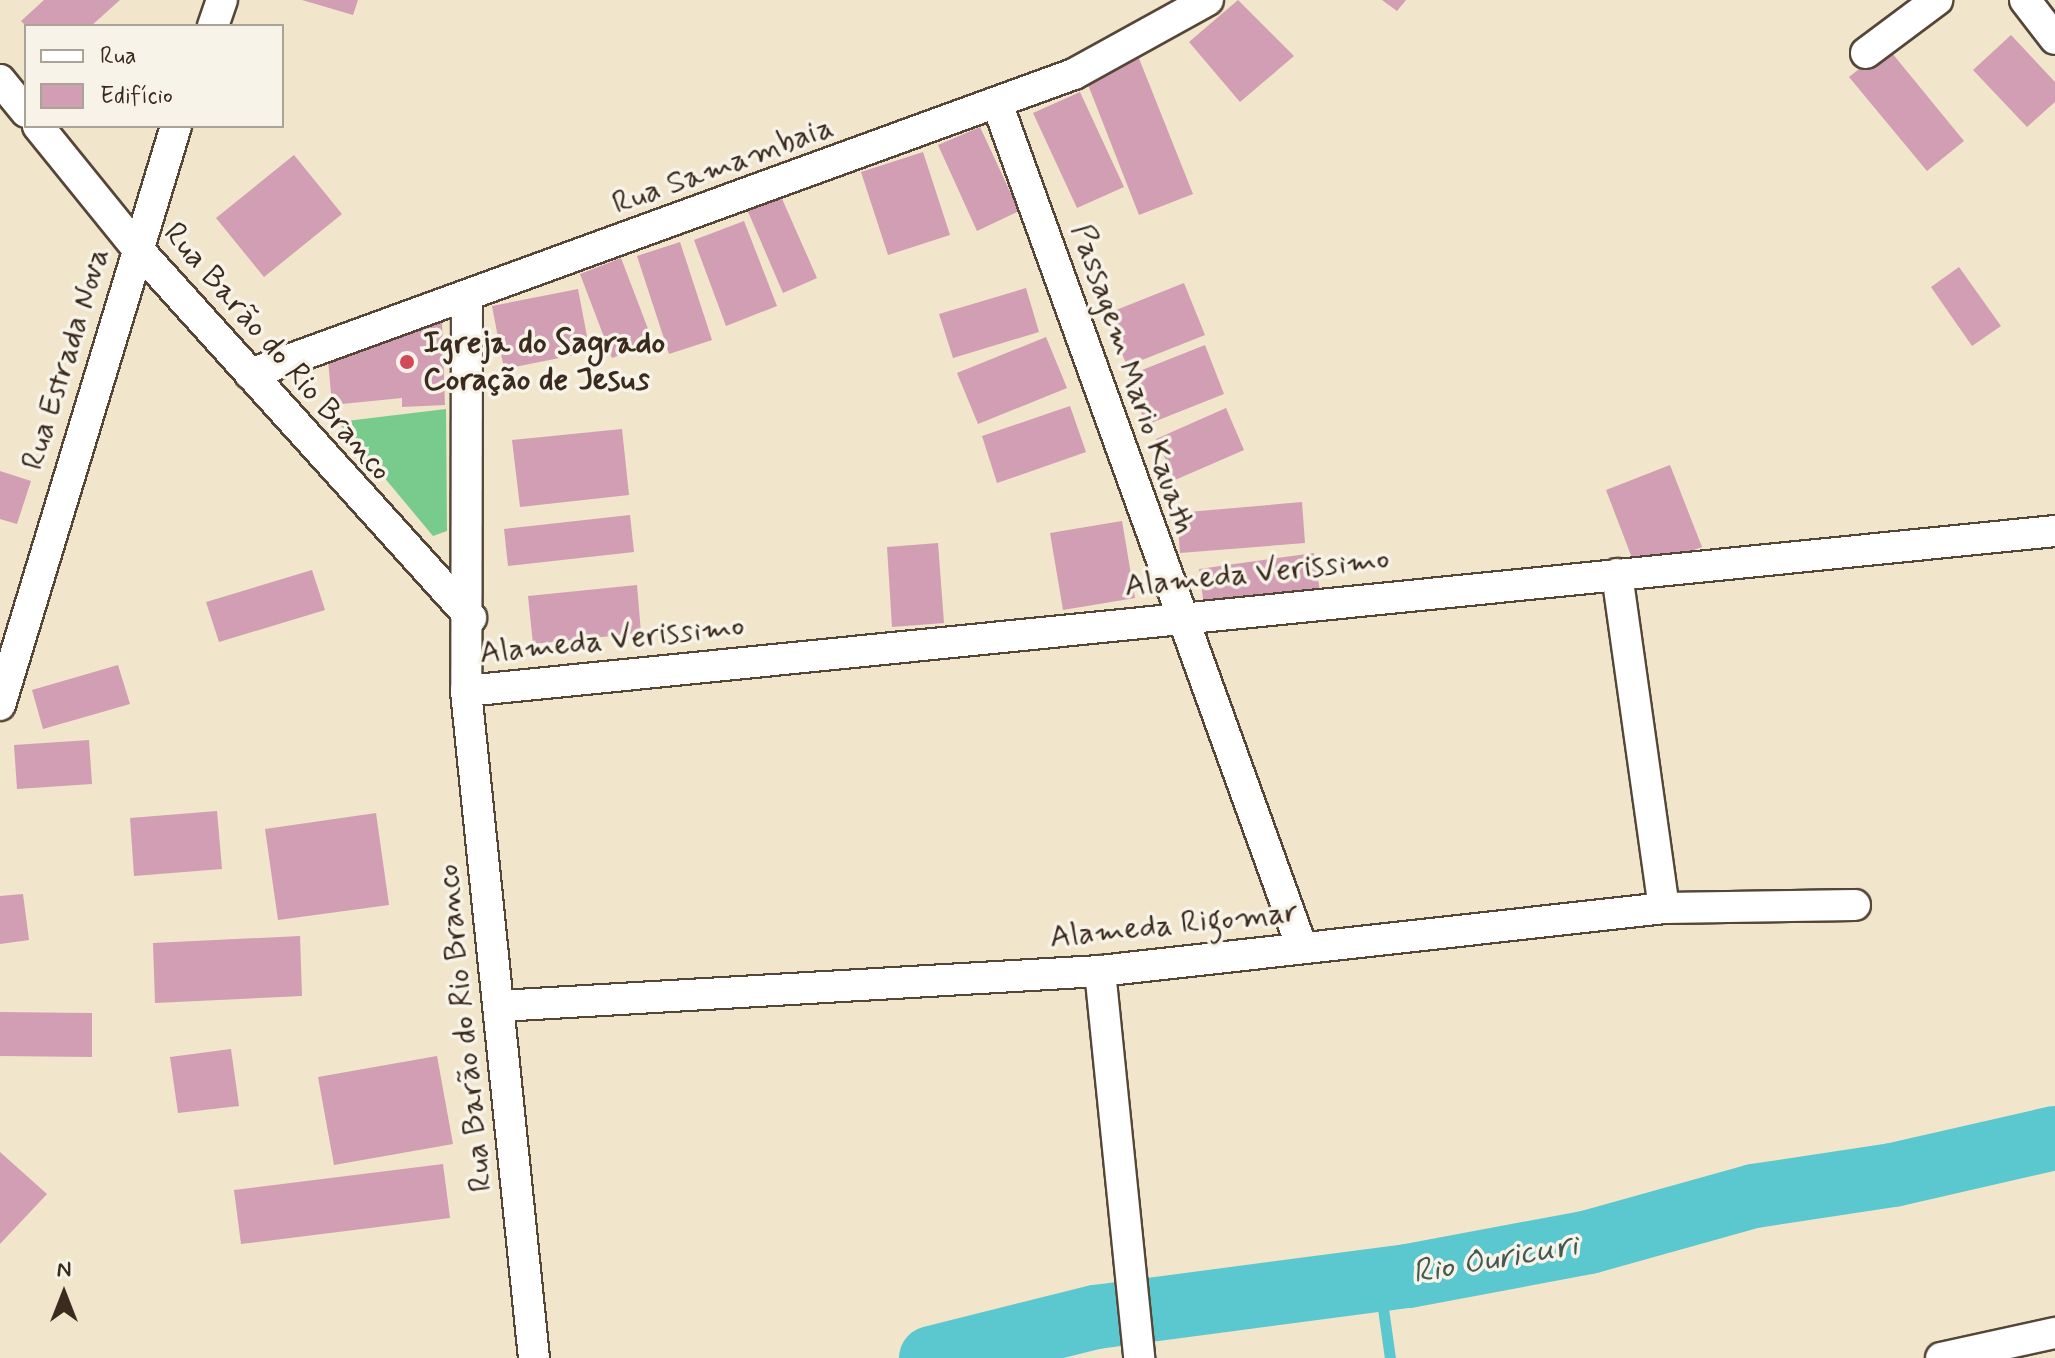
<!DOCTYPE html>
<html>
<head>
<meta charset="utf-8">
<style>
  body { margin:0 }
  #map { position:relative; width:2055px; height:1358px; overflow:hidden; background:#f1e5cb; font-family:Mynerve,sans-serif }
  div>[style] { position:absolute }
  .green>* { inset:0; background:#78cb8d }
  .stream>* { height:11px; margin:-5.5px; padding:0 5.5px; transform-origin:5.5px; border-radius:5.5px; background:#5ac8ce }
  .river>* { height:64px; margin:-32px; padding:0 32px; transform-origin:32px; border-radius:32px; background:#5ac8ce }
  .building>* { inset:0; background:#d29eb3 }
  .roads { filter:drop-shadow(2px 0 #564638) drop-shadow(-2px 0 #564638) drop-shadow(0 2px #564638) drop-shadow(0 -2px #564638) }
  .minor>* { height:30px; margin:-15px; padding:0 15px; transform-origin:15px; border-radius:15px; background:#fff }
  .dots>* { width:22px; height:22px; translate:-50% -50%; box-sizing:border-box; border:4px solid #f7f3e8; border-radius:50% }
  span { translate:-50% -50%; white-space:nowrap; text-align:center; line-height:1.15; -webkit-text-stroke:7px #f7f3e8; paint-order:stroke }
  .street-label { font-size:32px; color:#3b2a1e }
  .poi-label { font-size:32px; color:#3b2a1e; font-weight:700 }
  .left { translate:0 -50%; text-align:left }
  .water-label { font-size:34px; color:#445953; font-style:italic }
  .legend { position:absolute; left:24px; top:24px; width:260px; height:104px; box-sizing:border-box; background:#f7f3e8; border:2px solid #aca397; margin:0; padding:10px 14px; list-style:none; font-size:24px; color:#3b2a1e }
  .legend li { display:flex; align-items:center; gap:16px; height:40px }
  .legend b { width:40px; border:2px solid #aca397 }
  .north { position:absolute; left:24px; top:1254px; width:80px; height:80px; -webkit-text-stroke:6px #f7f3e8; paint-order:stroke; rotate:0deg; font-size:22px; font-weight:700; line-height:32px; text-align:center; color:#3b2a1e }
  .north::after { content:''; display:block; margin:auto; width:28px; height:36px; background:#3b2a1e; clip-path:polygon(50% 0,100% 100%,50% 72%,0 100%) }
</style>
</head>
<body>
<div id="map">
  <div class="green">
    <i style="clip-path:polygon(446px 409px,447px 531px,433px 536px,338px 422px)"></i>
  </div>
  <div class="stream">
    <i style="left:1379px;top:1280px;width:79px;rotate:82deg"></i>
  </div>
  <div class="river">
    <i style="left:931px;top:1358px;width:170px;rotate:-14deg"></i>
    <i style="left:1096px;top:1317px;width:315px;rotate:-7.5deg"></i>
    <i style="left:1408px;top:1276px;width:184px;rotate:-10.6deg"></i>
    <i style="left:1589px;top:1242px;width:171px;rotate:-15.6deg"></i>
    <i style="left:1754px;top:1196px;width:141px;rotate:-8.6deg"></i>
    <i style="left:1893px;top:1175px;width:166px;rotate:-12.9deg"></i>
  </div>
  <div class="building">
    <i style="clip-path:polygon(44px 0,120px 0,91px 26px,26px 26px,21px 21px)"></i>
    <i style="clip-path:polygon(302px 0,358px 0,353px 15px)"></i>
    <i style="clip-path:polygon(1238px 0,1294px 56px,1240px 102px,1189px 42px)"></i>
    <i style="clip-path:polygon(1382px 0,1406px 0,1397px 11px)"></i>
    <i style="clip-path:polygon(2011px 35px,2055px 82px,2055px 102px,2027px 127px,1973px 70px)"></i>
    <i style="clip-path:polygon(1887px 47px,1964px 141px,1927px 171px,1849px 77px)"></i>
    <i style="clip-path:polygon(1138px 56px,1193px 194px,1139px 215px,1085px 77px)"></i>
    <i style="clip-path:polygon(1080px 92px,1124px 187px,1077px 208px,1033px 113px)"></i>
    <i style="clip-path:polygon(980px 127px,1019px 211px,977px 231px,938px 145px)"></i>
    <i style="clip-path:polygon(923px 152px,950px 235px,888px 255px,861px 172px)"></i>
    <i style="clip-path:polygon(294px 155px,342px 214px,264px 277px,216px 218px)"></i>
    <i style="clip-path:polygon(779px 192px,817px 278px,783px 293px,746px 207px)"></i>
    <i style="clip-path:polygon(744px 221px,777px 306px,726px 326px,694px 240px)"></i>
    <i style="clip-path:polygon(680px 242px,712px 340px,669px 354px,637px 256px)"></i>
    <i style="clip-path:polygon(621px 258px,653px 342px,612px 358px,580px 274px)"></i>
    <i style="clip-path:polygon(1959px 267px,2001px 326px,1972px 346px,1931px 287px)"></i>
    <i style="clip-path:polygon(1184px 283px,1205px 335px,1127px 366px,1106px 314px)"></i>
    <i style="clip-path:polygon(1026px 288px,1039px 332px,953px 358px,939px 314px)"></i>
    <i style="clip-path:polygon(578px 289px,590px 352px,504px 369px,492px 306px)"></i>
    <i style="clip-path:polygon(442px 322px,445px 405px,402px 407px,402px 398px,332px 405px,327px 348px,380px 343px,381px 330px,400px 324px)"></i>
    <i style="clip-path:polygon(1046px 337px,1067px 388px,978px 424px,957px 373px)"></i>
    <i style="clip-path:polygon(1205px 345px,1224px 394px,1146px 425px,1127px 376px)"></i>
    <i style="clip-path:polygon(1070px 406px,1086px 452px,997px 483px,982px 436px)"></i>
    <i style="clip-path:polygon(1226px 408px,1244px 450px,1175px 480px,1156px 439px)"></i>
    <i style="clip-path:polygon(622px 429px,629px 495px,520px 507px,512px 440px)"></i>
    <i style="clip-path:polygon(1670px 465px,1702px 547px,1637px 571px,1606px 490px)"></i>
    <i style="clip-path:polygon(0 471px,31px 481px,17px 524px,0 519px)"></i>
    <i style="clip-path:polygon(1302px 502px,1305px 543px,1180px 553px,1177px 513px)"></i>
    <i style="clip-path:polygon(630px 515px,634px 552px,508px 566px,504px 529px)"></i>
    <i style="clip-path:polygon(1122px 521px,1135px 598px,1063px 610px,1050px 533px)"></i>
    <i style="clip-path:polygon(938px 543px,944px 623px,892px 627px,887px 547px)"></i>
    <i style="clip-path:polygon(1314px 553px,1321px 598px,1205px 613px,1199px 569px)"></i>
    <i style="clip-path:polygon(312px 570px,325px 610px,219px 642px,206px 602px)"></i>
    <i style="clip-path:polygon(637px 585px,641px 633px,533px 644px,528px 596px)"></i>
    <i style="clip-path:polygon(118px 665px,130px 704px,43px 729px,32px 690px)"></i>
    <i style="clip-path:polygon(89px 740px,92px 784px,17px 789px,14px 745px)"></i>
    <i style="clip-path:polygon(217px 811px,222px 869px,134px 876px,130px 818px)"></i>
    <i style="clip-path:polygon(376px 813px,389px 905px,278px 920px,265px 829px)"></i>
    <i style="clip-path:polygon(23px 894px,29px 940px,0 944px,0 896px)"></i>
    <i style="clip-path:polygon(300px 936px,302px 996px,155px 1003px,153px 943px)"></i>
    <i style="clip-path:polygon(0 1012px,92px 1013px,92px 1057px,0 1056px)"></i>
    <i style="clip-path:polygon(231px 1049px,239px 1106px,178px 1113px,170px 1057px)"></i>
    <i style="clip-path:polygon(437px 1056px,453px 1144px,334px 1165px,318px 1077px)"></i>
    <i style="clip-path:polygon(0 1152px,47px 1194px,0 1244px)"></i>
    <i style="clip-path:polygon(443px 1164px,450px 1218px,241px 1244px,234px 1190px)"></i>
  </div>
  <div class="roads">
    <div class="minor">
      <i style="left:2025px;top:0;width:49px;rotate:52.4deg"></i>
      <i style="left:213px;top:26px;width:28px;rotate:-71deg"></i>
      <i style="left:1866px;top:53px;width:89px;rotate:-36.7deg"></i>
      <i style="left:0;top:80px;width:41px;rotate:50.9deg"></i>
      <i style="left:997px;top:103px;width:898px;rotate:70.15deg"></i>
      <i style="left:38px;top:126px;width:156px;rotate:51deg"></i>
      <i style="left:136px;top:247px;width:500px;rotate:47.9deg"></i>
      <i style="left:467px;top:298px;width:393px;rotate:90.1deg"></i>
      <i style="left:466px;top:691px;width:670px;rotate:84.18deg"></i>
      <i style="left:250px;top:374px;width:877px;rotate:-20.01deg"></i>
      <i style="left:1074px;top:74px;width:153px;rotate:-28.9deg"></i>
      <i style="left:1617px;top:574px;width:337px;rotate:82deg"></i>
      <i style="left:466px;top:691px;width:1597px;rotate:-5.75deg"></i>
      <i style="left:0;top:705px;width:605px;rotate:-73.09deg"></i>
      <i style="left:1100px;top:971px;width:389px;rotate:84.2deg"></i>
      <i style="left:500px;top:1006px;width:601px;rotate:-3.34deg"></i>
      <i style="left:1100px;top:971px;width:568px;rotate:-6.37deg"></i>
      <i style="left:1664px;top:908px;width:191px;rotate:-0.9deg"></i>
      <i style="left:1941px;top:1358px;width:117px;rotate:-12.4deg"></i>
    </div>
  </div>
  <div class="dots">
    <i style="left:407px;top:362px;background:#d1495b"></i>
  </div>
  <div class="street-label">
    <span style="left:723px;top:166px;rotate:-20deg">Rua Samambaia</span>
    <span style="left:277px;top:352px;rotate:49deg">Rua Barão do Rio Branco</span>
    <span style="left:66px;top:359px;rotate:-73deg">Rua Estrada Nova</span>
    <span style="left:1133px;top:379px;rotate:71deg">Passagem Mario Kauath</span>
    <span style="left:1257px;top:573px;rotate:-6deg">Alameda Verissimo</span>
    <span style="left:612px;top:640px;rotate:-6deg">Alameda Verissimo</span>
    <span style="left:1174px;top:925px;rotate:-6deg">Alameda Rigomar</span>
    <span style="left:465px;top:1028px;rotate:-96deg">Rua Barão do Rio Branco</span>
  </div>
  <div class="poi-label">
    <span class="left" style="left:423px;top:362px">Igreja do Sagrado<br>Coração de Jesus</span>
  </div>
  <div class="water-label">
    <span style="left:1495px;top:1259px;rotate:-10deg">Rio Ouricuri</span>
  </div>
  <ul class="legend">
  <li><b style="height:10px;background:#fff"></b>Rua</li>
  <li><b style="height:22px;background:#d29eb3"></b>Edifício</li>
  </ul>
  <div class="north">N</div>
</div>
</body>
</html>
